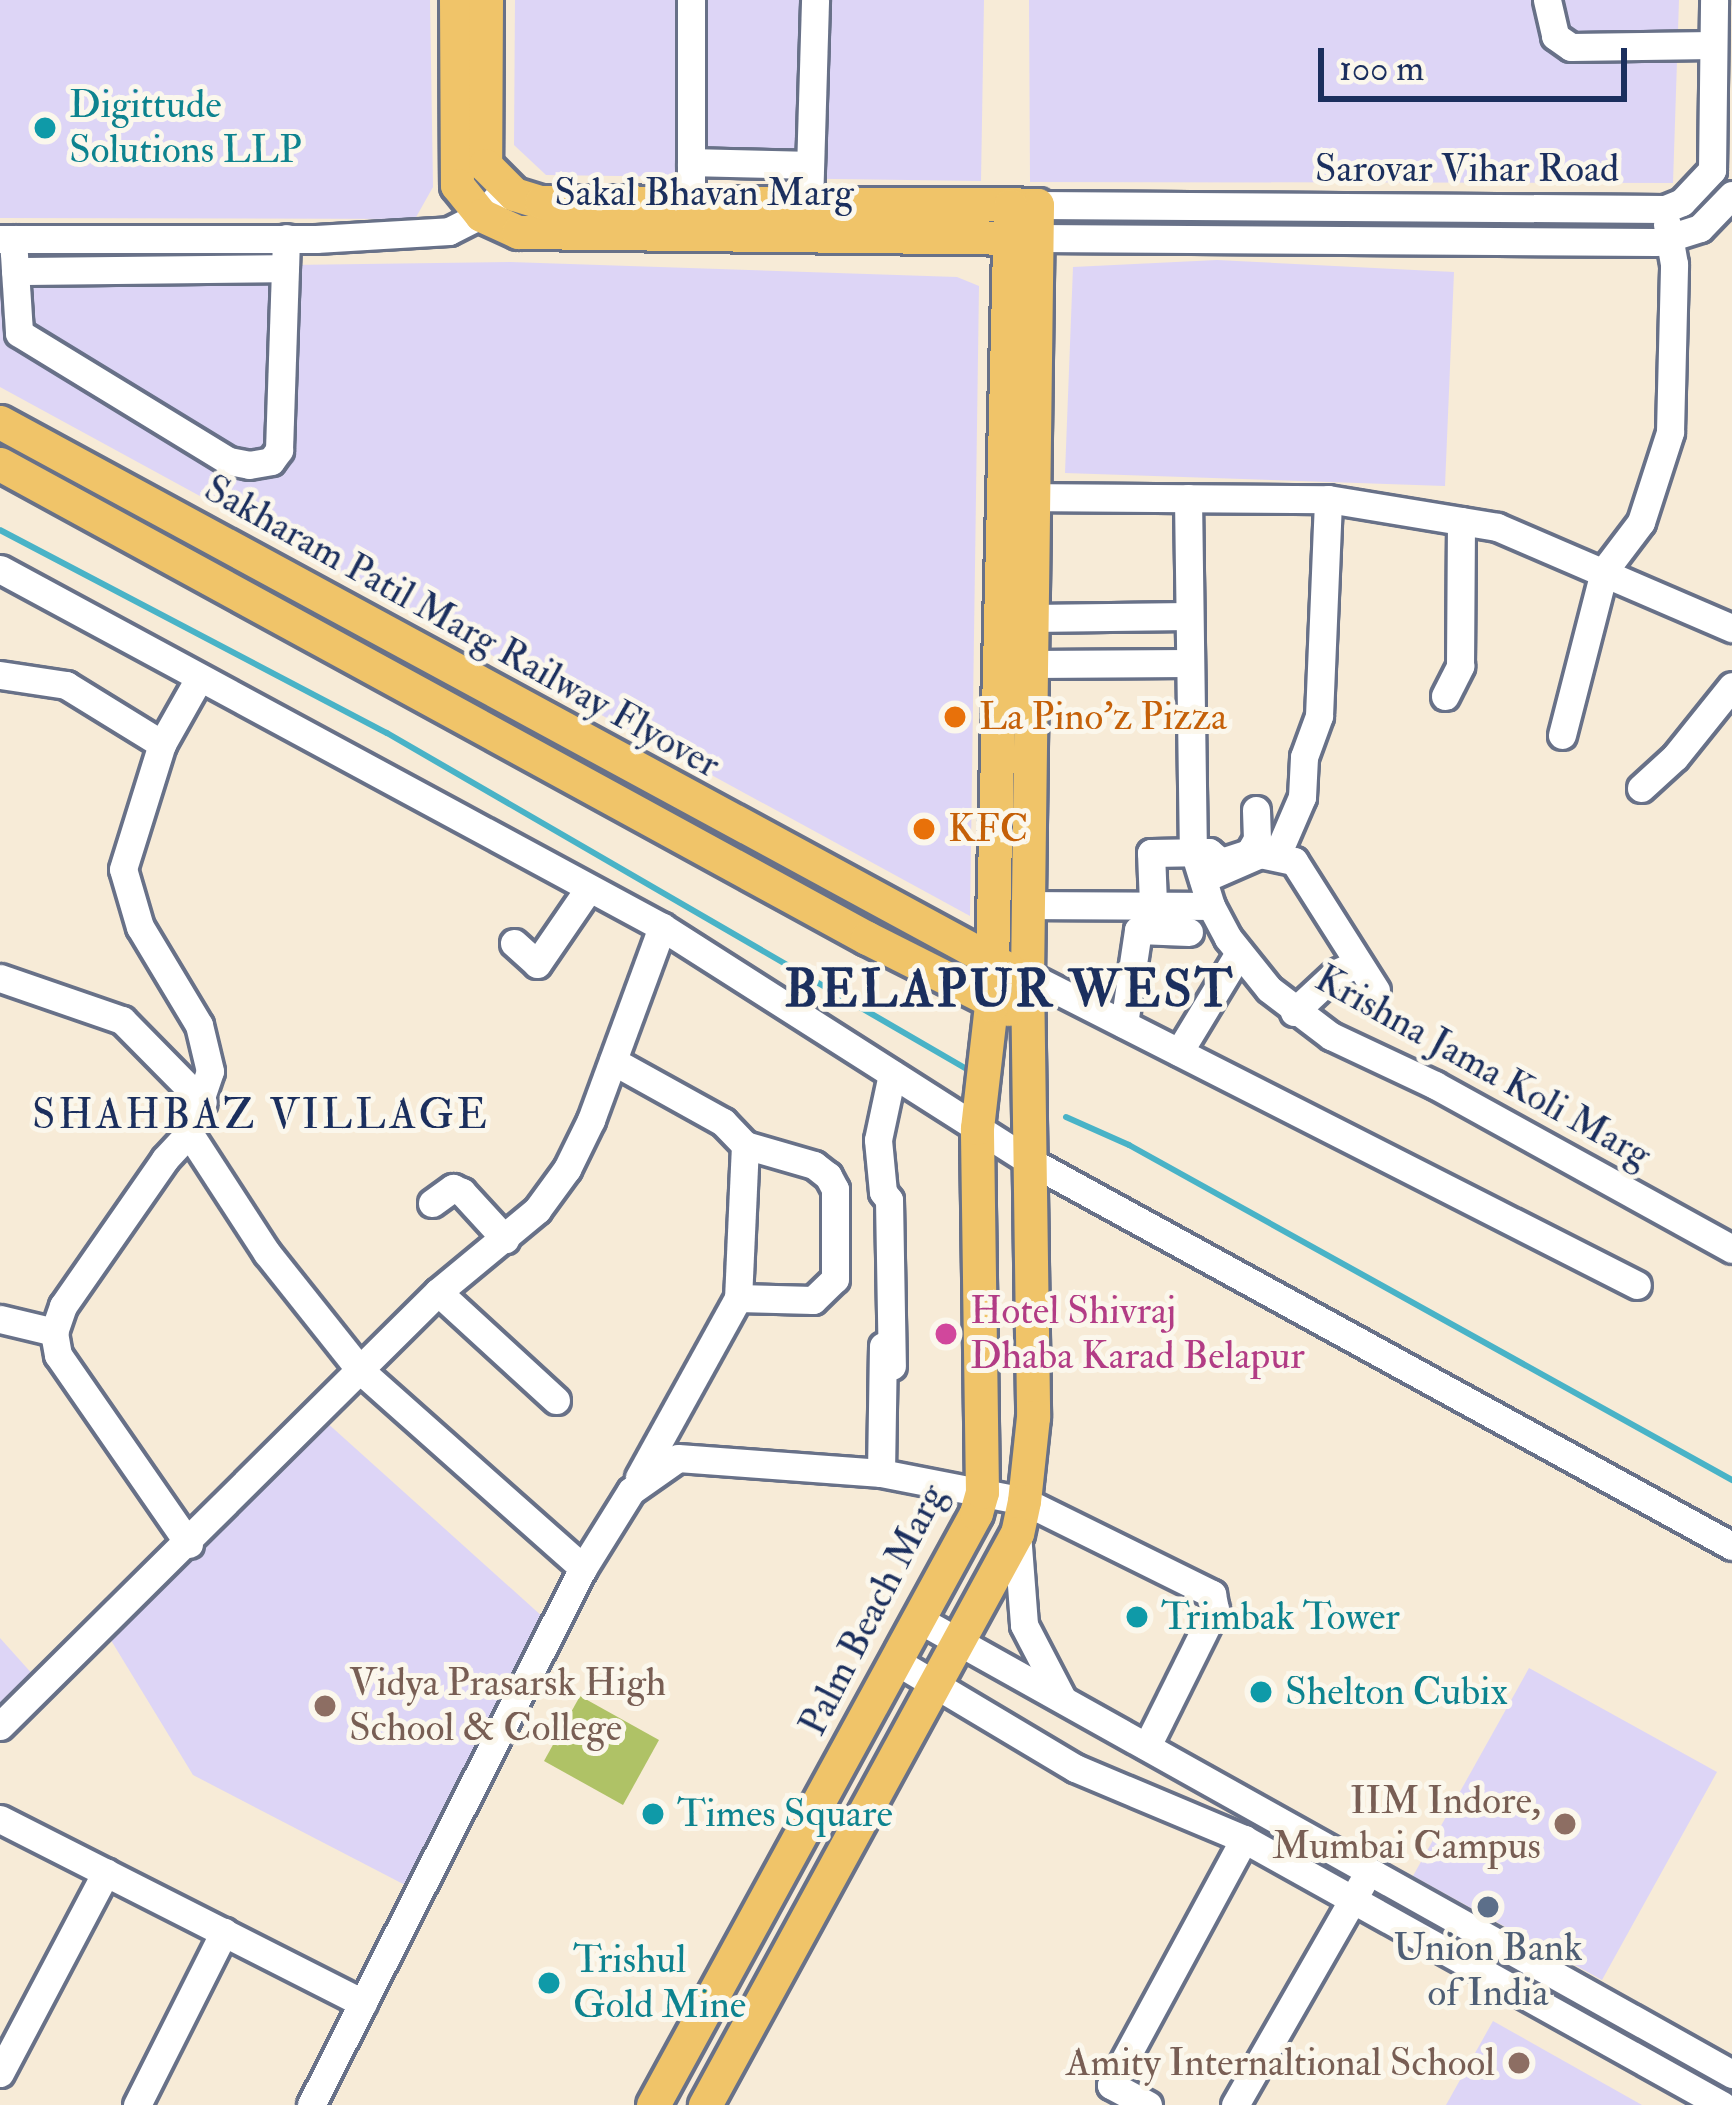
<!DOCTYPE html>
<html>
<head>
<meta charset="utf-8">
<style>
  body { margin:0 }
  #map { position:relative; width:1732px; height:2105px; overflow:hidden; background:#f7ebd7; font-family:"IM FELL Double Pica",serif }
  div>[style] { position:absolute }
  .built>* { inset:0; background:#ddd5f6 }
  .green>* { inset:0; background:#afc266 }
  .stream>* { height:6px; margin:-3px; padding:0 3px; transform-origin:3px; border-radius:3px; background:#49b3c7 }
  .roads { filter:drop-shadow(3px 0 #687188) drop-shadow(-3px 0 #687188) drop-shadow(0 3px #687188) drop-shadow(0 -3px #687188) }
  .minor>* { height:27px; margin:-13.5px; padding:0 13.5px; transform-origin:13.5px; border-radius:13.5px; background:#fff }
  .major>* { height:33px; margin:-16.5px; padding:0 16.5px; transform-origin:16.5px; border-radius:16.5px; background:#f0c469 }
  .dots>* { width:33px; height:33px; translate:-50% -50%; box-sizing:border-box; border:6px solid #fbf7ec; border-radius:50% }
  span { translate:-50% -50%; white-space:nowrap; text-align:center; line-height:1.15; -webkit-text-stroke:10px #fbf7ec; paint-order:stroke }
  .culture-label { font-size:39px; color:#0d838f }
  .left { translate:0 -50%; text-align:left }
  .street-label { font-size:39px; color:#1b2f5e }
  .food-label { font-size:39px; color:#c56008 }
  .hotel-label { font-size:39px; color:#b23c85 }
  .education-label { font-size:39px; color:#785e54 }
  .right { translate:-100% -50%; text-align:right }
  .service-label { font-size:39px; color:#4e5e75 }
  .neighbourhood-label { font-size:42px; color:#1b2f5e; letter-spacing:3px }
  .district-label { font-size:51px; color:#1b2f5e; font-weight:700; letter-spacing:3px }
  .scale { position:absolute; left:1318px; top:48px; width:309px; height:54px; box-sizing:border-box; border:6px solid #1b2f5e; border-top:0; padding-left:15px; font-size:36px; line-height:42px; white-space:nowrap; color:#1b2f5e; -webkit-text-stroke:9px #fbf7ec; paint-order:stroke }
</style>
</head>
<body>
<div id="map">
  <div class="built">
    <i style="clip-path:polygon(0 0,430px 0,433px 187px,415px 219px,0 218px)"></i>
    <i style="clip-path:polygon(515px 0,984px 0,981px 181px,546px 175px,514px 145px)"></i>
    <i style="clip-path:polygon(1029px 0,1679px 0,1673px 183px,1030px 182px)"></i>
    <i style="clip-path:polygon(1217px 260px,1454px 272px,1445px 486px,1065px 473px,1073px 267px)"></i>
    <i style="clip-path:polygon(510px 262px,957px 277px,979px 286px,970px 916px,0 387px,0 269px)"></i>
    <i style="clip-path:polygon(325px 1421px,544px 1618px,407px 1886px,193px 1775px,109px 1637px)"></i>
    <i style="clip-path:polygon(0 1638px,35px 1677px,0 1709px)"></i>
    <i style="clip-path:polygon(1529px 1668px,1717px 1772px,1602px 1980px,1413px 1876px)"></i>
    <i style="clip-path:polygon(1493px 2021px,1642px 2105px,1446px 2105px)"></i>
  </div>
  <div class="green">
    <i style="clip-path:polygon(580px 1696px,659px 1740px,623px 1805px,544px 1761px)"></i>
  </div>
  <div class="stream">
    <i style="left:0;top:530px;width:437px;rotate:27.7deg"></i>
    <i style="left:387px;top:733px;width:668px;rotate:30.1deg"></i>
    <i style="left:1066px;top:1117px;width:69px;rotate:24deg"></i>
    <i style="left:1129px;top:1145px;width:690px;rotate:29.05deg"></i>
  </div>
  <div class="roads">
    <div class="minor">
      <i style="left:1547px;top:0;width:37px;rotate:77deg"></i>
      <i style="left:1555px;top:36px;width:19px;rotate:35deg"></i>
      <i style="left:1571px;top:47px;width:142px;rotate:-0.8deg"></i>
      <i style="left:691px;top:162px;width:119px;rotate:1.4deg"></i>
      <i style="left:691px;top:203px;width:203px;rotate:-90deg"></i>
      <i style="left:809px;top:204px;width:204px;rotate:-88.3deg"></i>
      <i style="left:1037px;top:205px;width:628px;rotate:0.36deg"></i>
      <i style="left:1665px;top:209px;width:18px;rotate:-22deg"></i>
      <i style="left:1682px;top:202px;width:44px;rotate:-46.8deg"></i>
      <i style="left:1712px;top:170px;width:170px;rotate:-89.3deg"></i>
      <i style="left:1037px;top:238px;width:619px;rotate:0.37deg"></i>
      <i style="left:1656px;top:242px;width:46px;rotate:-17.7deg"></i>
      <i style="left:1700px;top:228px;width:46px;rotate:-45.9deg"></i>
      <i style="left:0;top:239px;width:316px"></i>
      <i style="left:316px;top:239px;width:133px;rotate:-3.4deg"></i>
      <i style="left:449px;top:231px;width:36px;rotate:-27deg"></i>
      <i style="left:481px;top:215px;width:37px;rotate:-47deg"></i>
      <i style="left:13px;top:239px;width:94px;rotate:86.3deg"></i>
      <i style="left:19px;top:333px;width:246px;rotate:31.4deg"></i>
      <i style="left:229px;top:461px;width:20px;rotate:11deg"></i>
      <i style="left:249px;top:465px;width:22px;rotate:-10deg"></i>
      <i style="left:271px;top:461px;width:14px;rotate:-54deg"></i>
      <i style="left:279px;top:450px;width:212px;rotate:-88.1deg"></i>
      <i style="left:15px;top:271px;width:270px;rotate:-0.6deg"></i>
      <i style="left:1016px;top:497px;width:312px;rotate:0.4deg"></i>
      <i style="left:1328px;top:499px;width:171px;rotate:9.4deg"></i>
      <i style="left:1497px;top:527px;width:256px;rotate:23.3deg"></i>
      <i style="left:1188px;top:498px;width:350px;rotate:89.2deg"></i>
      <i style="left:1193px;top:848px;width:61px;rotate:72.8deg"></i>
      <i style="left:1211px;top:906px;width:36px;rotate:62deg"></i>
      <i style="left:1228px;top:938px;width:65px;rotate:51.2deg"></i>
      <i style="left:1269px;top:989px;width:78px;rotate:37.2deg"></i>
      <i style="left:1331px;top:1036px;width:115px;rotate:25.2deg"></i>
      <i style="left:1435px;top:1085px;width:339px;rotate:28.9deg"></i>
      <i style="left:0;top:569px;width:753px;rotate:28.4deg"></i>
      <i style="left:662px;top:927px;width:432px;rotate:32.5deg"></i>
      <i style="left:1026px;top:1159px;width:805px;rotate:28.73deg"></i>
      <i style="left:1031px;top:618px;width:158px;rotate:-0.7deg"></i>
      <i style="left:1031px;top:664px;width:158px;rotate:-0.4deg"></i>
      <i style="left:0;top:675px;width:67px;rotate:8.6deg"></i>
      <i style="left:66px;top:685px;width:113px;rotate:31.6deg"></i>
      <i style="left:1445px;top:696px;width:34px;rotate:-63deg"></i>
      <i style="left:1460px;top:666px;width:145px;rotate:-89.6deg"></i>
      <i style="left:1562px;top:735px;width:169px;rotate:-75.6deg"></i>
      <i style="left:1604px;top:571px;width:61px;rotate:-52.9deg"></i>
      <i style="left:1641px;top:522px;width:95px;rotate:-72.1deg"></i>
      <i style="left:1670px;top:432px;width:168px;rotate:-88.6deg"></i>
      <i style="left:1674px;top:264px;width:40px;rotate:-100deg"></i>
      <i style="left:1641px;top:788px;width:46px;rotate:-42.4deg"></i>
      <i style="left:1675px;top:757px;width:91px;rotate:-51.2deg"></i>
      <i style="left:1277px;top:855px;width:63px;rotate:-66.7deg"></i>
      <i style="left:1302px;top:797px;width:40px;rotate:-87.1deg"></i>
      <i style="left:1304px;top:757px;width:44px;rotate:-69.9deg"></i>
      <i style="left:1319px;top:716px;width:217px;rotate:-87.6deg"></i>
      <i style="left:1203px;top:879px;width:62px;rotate:-23.7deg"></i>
      <i style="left:1260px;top:854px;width:35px;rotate:12deg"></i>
      <i style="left:1294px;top:861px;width:153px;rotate:57.6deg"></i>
      <i style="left:1153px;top:904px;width:51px;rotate:-92.2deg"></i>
      <i style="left:1151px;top:853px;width:58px;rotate:-1deg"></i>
      <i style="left:1209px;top:852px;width:16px;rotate:40deg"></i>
      <i style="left:1221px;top:862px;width:29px;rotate:-18deg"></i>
      <i style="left:1249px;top:853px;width:16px;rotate:-60deg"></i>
      <i style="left:1257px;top:839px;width:29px;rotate:-92deg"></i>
      <i style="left:1028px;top:905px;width:183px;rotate:0.3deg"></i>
      <i style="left:514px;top:943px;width:31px;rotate:42deg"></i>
      <i style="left:537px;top:964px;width:92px;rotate:-55.6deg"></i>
      <i style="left:1027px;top:975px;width:684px;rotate:26.94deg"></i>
      <i style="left:0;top:978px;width:129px;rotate:19deg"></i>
      <i style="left:122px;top:1020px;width:115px;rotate:45.4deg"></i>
      <i style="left:1294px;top:1012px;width:57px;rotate:-42.9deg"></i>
      <i style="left:1336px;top:973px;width:21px;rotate:-23deg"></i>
      <i style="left:1124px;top:1024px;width:95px;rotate:-81.5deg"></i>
      <i style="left:1138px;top:930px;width:51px;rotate:2.2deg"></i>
      <i style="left:1179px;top:1052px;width:116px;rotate:-58.8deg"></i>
      <i style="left:613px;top:1061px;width:126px;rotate:29deg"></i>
      <i style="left:723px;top:1122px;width:32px;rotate:46deg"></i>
      <i style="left:745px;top:1145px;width:153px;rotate:92.6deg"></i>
      <i style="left:738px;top:1298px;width:205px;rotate:118.9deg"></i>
      <i style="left:892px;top:1074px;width:67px;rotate:102deg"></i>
      <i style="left:878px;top:1140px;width:52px;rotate:84.5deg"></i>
      <i style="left:883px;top:1192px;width:10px;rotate:53deg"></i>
      <i style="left:889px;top:1200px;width:166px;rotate:89deg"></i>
      <i style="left:189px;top:1133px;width:65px;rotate:-71.3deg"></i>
      <i style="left:210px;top:1071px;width:47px;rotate:-103.4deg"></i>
      <i style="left:199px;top:1025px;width:114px;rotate:-121deg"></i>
      <i style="left:140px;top:927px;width:60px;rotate:-106.3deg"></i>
      <i style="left:123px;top:869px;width:131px;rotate:-72.7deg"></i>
      <i style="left:162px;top:744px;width:73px;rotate:-60.6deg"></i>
      <i style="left:432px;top:1203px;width:26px;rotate:-36deg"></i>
      <i style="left:453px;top:1188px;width:10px;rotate:24deg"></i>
      <i style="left:462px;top:1192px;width:64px;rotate:47.5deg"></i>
      <i style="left:438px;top:1292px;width:160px;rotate:42.5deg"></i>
      <i style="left:738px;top:1298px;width:75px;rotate:1.5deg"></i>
      <i style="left:813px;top:1300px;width:30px;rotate:-44deg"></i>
      <i style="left:835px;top:1279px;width:90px;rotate:-90deg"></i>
      <i style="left:835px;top:1189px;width:15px;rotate:-118deg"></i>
      <i style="left:828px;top:1176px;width:18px;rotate:-142deg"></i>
      <i style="left:814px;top:1165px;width:72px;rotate:-163.8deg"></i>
      <i style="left:0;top:1319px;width:56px;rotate:13.5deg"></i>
      <i style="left:881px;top:1473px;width:127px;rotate:-89.1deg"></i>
      <i style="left:1017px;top:1533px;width:92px;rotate:85.6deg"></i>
      <i style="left:1024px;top:1625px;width:82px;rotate:62.5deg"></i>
      <i style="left:189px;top:1544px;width:230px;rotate:-124.7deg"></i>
      <i style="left:58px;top:1355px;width:23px;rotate:-100deg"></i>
      <i style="left:54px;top:1332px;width:28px;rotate:-71deg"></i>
      <i style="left:63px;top:1306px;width:179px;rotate:-55.2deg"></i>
      <i style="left:165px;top:1159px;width:35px;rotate:-47deg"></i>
      <i style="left:189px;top:1133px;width:143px;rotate:57deg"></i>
      <i style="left:267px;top:1253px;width:151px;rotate:51.5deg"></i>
      <i style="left:361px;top:1371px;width:297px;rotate:41.6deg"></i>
      <i style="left:918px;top:1619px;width:933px;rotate:29.2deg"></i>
      <i style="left:894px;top:1660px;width:211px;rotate:30.8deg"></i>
      <i style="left:1075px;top:1768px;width:183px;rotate:22.8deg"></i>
      <i style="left:1244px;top:1839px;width:547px;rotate:29.1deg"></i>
      <i style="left:0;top:1726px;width:617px;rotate:-44.74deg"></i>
      <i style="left:438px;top:1292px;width:129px;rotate:-39.6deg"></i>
      <i style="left:537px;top:1210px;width:51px;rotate:-53.8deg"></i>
      <i style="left:567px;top:1169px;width:55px;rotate:-63.9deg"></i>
      <i style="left:591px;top:1120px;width:206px;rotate:-69.8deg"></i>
      <i style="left:0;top:1819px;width:407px;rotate:26.9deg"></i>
      <i style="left:0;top:2073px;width:227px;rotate:-62.2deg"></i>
      <i style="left:137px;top:2105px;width:194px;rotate:-63.3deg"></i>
      <i style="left:311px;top:2105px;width:602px;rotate:-63.14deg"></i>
      <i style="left:583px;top:1568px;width:91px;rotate:-58.1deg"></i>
      <i style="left:631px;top:1491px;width:57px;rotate:-35.1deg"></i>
      <i style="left:678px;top:1458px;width:204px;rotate:4.2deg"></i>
      <i style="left:881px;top:1473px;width:146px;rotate:11.1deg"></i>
      <i style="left:1024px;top:1501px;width:210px;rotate:26.3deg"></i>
      <i style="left:1212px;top:1594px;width:15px;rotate:79deg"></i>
      <i style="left:1215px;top:1609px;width:153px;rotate:116.4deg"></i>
      <i style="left:1148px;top:2105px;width:42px;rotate:-151.6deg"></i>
      <i style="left:1111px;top:2085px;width:280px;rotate:-61.6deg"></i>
      <i style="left:1235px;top:2105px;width:254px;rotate:-60.2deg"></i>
    </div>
    <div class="major">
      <i style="left:456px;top:0;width:185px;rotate:89.7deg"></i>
      <i style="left:457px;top:185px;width:38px;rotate:51deg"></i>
      <i style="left:481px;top:215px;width:41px;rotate:24.7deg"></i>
      <i style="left:518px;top:232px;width:511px;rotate:0.67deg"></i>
      <i style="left:486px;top:0;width:165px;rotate:90.3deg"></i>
      <i style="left:485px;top:165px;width:41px;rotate:45deg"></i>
      <i style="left:514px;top:194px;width:28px;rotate:17deg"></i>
      <i style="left:541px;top:202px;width:496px;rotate:0.3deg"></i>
      <i style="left:1037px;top:205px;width:770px;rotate:90.74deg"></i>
      <i style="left:1027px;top:975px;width:442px;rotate:89.2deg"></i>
      <i style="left:1033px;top:1417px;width:84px;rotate:96.1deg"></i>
      <i style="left:1024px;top:1501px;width:33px;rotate:102deg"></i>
      <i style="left:1017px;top:1533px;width:652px;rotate:118.61deg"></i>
      <i style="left:0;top:422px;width:1147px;rotate:28.49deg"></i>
      <i style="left:0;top:464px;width:988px;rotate:28.67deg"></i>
      <i style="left:867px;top:938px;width:158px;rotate:26.7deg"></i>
      <i style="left:653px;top:2105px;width:674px;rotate:-61.38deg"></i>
      <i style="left:976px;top:1513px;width:22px;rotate:-74deg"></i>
      <i style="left:982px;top:1492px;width:364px;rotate:-90.8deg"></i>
      <i style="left:977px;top:1128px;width:124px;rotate:-83.5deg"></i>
      <i style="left:991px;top:1005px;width:800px;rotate:-88.64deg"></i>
    </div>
  </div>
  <div class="dots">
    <i style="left:45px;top:128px;background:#0f9aa8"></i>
    <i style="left:955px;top:717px;background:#e8710a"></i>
    <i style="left:924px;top:829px;background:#e8710a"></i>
    <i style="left:946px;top:1334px;background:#d1479c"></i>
    <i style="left:1137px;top:1617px;background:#0f9aa8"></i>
    <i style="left:1261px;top:1692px;background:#0f9aa8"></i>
    <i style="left:325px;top:1706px;background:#8d6e63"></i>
    <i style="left:653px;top:1814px;background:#0f9aa8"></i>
    <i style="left:1565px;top:1824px;background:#8d6e63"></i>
    <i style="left:1488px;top:1907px;background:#5c6f8a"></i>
    <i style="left:549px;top:1983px;background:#0f9aa8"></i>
    <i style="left:1519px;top:2063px;background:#8d6e63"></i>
  </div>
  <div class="culture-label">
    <span class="left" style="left:69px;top:128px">Digittude<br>Solutions LLP</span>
    <span class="left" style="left:1161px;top:1617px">Trimbak Tower</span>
    <span class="left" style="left:1285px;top:1692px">Shelton Cubix</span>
    <span class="left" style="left:677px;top:1814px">Times Square</span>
    <span class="left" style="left:573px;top:1983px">Trishul<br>Gold Mine</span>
  </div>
  <div class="street-label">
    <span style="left:1467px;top:169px">Sarovar Vihar Road</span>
    <span style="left:704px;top:193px">Sakal Bhavan Marg</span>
    <span style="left:462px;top:627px;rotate:29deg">Sakharam Patil Marg Railway Flyover</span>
    <span style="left:1483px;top:1067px;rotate:29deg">Krishna Jama Koli Marg</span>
    <span style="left:873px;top:1610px;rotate:-63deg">Palm Beach Marg</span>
  </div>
  <div class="food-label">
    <span class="left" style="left:979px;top:717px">La Pino’z Pizza</span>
    <span class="left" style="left:948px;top:829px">KFC</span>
  </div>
  <div class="hotel-label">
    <span class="left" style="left:970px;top:1334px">Hotel Shivraj<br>Dhaba Karad Belapur</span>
  </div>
  <div class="education-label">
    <span class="left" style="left:349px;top:1706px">Vidya Prasarsk High<br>School &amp; College</span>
    <span class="right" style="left:1541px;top:1824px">IIM Indore,<br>Mumbai Campus</span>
    <span class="right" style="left:1495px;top:2063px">Amity Internaltional School</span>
  </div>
  <div class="service-label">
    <span style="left:1488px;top:1971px">Union Bank<br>of India</span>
  </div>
  <div class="neighbourhood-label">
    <span style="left:261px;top:1115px">SHAHBAZ VILLAGE</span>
  </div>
  <div class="district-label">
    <span style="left:1010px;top:990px">BELAPUR WEST</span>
  </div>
  <div class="scale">100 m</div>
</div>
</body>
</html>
